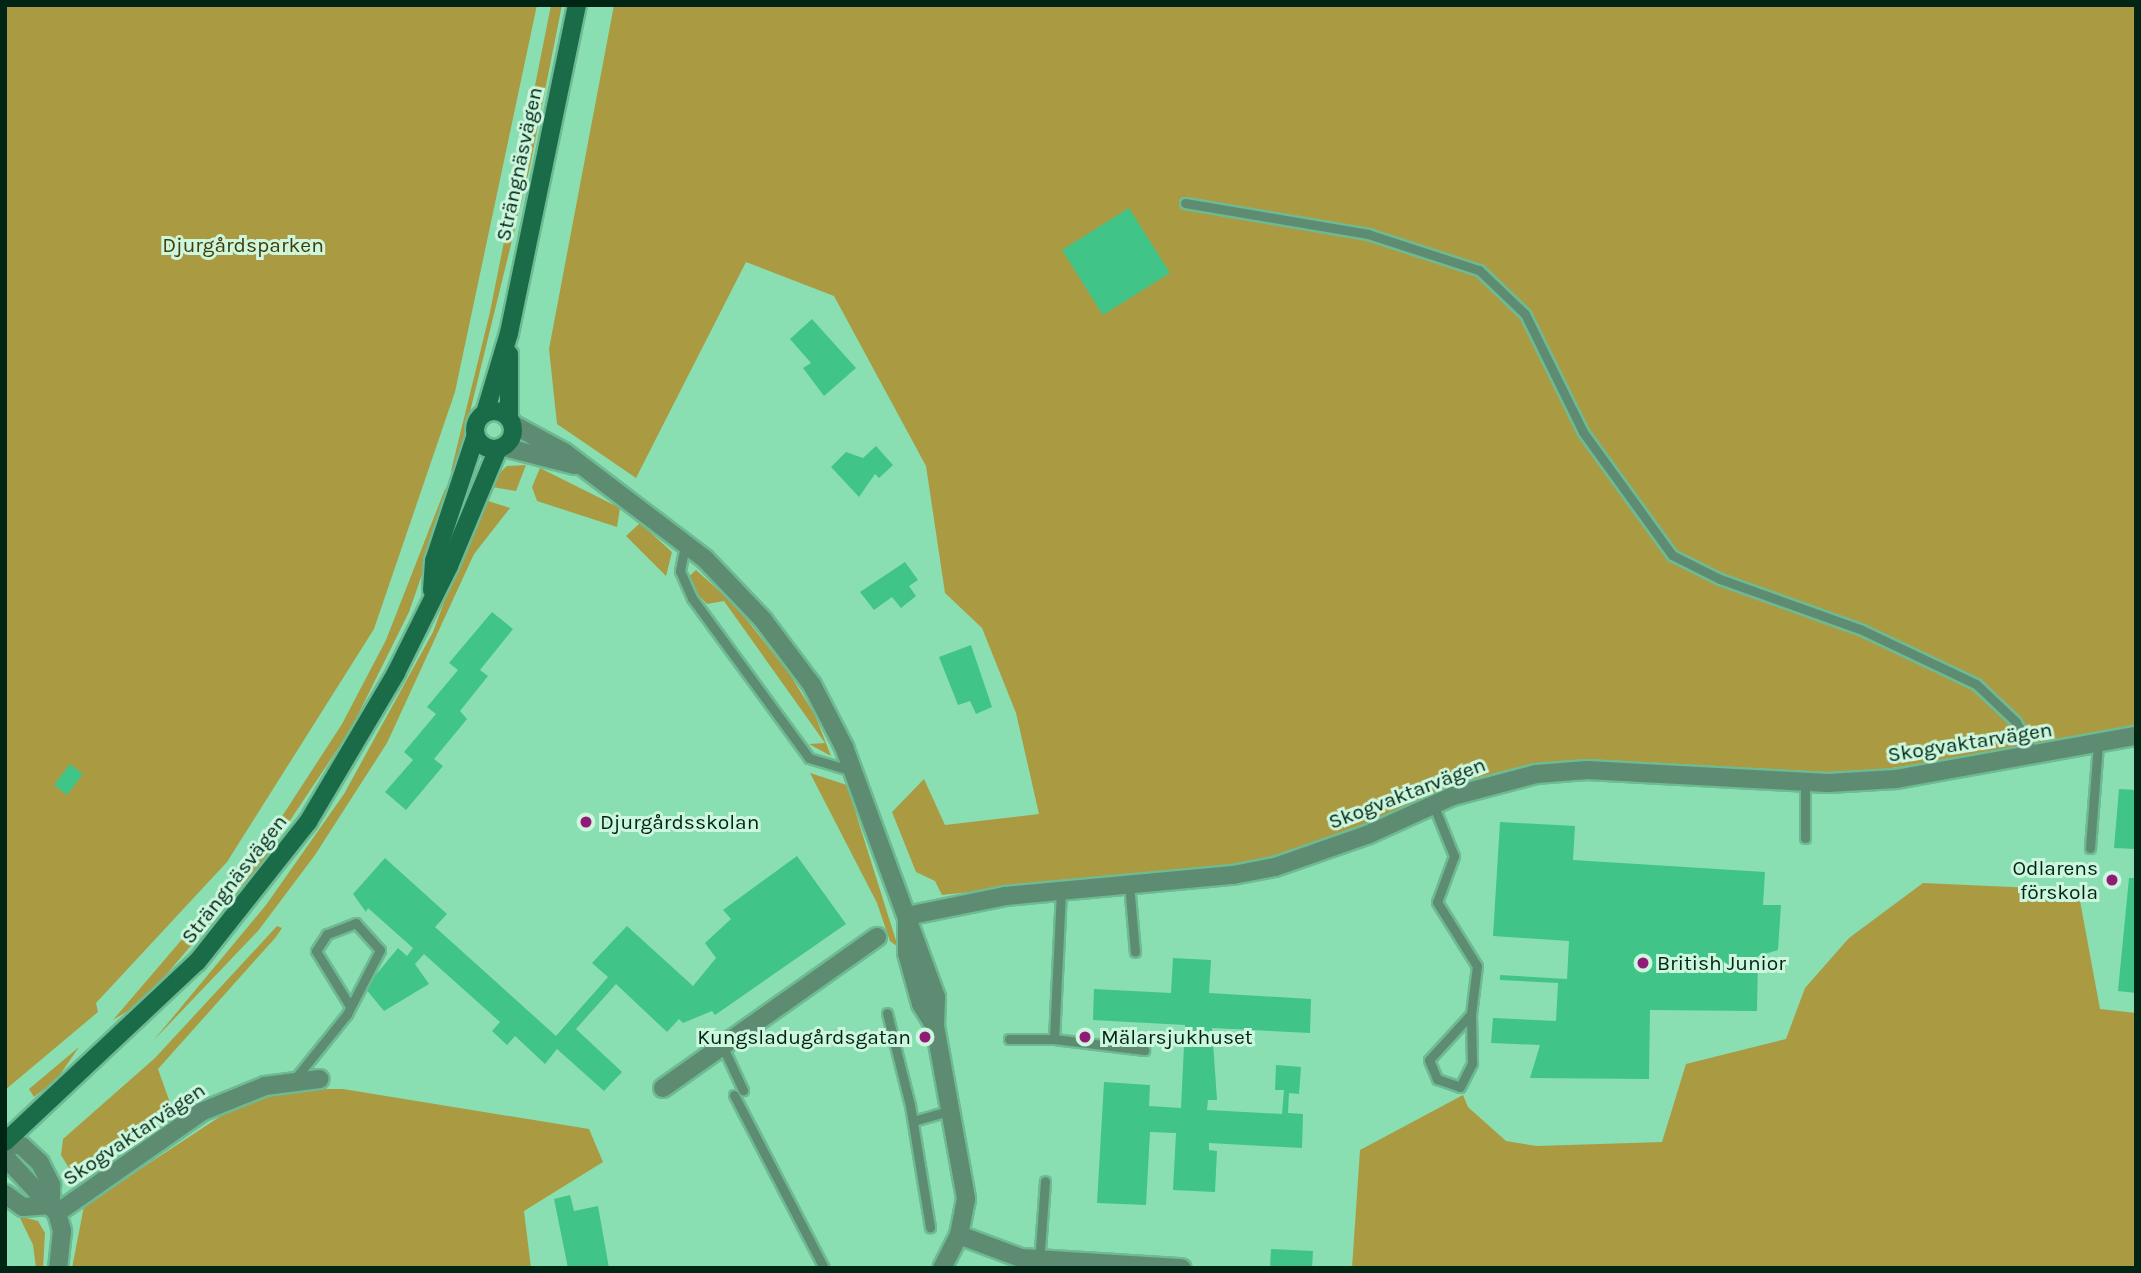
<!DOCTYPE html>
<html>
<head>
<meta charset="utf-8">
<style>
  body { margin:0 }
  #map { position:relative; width:2141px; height:1273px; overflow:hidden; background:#89dfb1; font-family:Karla,sans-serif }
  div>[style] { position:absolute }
  .green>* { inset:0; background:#aa9b43 }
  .building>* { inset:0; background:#41c488 }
  .roads { filter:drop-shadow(2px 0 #6eba92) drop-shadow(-2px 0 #6eba92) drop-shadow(0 2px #6eba92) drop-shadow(0 -2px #6eba92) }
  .lane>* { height:9px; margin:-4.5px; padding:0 4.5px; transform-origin:4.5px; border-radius:4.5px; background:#5d8c72 }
  .street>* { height:18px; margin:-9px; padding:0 9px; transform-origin:9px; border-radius:9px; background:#5d8c72 }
  .secondary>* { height:18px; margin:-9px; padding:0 9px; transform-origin:9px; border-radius:9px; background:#1a6c48 }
  .secondary>.ring { margin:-9px; padding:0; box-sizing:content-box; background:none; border:18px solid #1a6c48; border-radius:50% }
  .dots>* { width:19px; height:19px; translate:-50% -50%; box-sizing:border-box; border:4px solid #cdf6de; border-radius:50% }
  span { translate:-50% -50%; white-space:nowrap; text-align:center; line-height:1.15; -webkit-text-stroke:6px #cdf6de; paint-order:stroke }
  .street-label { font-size:21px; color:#002514 }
  .park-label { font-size:21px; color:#443b05 }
  .poi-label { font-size:21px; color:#002514 }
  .left { translate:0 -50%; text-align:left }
  .right { translate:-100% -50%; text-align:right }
  .frame { position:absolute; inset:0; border:7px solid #002514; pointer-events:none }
</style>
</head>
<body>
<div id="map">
  <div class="green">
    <i style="clip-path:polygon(5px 5px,537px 5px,455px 392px,374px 629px,227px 862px,96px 1003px,98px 1012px,5px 1090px)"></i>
    <i style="clip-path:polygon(551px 5px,562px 5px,529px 171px,455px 473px,451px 471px,490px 312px)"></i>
    <i style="clip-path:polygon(614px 5px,2136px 5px,2136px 729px,1854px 774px,1553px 764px,1515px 768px,1472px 779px,1311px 846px,1253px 863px,942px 895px,935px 881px,916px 872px,892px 812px,924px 779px,945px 825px,1039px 814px,1016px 713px,982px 628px,945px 593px,926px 466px,834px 296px,746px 262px,636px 478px,557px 424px,549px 349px)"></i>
    <i style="clip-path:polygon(526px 465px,516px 491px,486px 486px,507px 466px)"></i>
    <i style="clip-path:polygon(540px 468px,620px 508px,617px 527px,537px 501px,532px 487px)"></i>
    <i style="clip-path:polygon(445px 489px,451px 491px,409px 612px,351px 729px,263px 861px,143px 1002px,113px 1020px,266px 841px,342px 724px,386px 640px)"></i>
    <i style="clip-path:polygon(482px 499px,510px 508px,474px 554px,387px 743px,315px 855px,258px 931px,153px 1041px,266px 905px,344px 794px,433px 632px)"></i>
    <i style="clip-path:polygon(640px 523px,672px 552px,666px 576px,626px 536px)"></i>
    <i style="clip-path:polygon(696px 570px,735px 605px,789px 673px,815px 715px,831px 756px,809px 744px,825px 743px,724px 601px,707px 604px,691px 587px,686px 579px)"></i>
    <i style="clip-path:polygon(810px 773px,847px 785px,898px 947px,890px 941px,877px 903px)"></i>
    <i style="clip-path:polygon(1923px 883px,2078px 890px,2100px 1009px,2136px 1013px,2136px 1268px,1352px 1268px,1360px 1150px,1463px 1095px,1468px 1107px,1506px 1141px,1537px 1146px,1662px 1142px,1686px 1064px,1786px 1039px,1805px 988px,1849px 938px)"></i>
    <i style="clip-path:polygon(277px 926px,282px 928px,276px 937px,158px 1069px,173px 1111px,82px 1173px,72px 1173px,61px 1155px,63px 1139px,155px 1058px)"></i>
    <i style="clip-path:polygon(79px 1047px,57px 1079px,34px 1097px,29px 1089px)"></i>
    <i style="clip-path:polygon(311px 1089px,343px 1089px,589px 1129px,603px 1162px,524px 1211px,531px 1268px,72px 1268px,84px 1206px,230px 1110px,254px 1099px)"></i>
    <i style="clip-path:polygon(19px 1216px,38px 1221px,45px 1233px,43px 1268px,36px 1268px,33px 1245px)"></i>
  </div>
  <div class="building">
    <i style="clip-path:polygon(1129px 208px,1170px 273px,1103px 315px,1062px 250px)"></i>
    <i style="clip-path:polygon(812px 319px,856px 368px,824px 396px,803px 368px,811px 363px,790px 339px)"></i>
    <i style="clip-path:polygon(876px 446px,893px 465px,879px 478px,875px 474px,859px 497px,831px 467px,846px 452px,863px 458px)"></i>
    <i style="clip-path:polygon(905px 562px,918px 580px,909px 586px,916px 596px,901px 608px,892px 597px,874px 610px,860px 592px)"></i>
    <i style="clip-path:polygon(492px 612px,513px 629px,480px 670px,488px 676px,460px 711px,467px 719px,434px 759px,443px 766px,406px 810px,385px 792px,413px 760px,404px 752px,436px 714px,427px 707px,458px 670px,449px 663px)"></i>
    <i style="clip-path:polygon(971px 645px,992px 707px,976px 714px,970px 701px,958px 705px,939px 657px)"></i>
    <i style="clip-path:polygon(70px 764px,83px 774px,67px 795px,54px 785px)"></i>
    <i style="clip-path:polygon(2119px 789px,2136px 790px,2136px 849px,2114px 848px)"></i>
    <i style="clip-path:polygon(1500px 822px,1575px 826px,1573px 860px,1765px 872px,1763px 905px,1781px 905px,1778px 950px,1758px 956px,1757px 1011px,1650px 1010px,1649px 1079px,1530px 1078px,1540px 1045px,1491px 1043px,1493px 1018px,1556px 1021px,1558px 983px,1500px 980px,1500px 975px,1567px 979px,1569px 941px,1493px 936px)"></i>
    <i style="clip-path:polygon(797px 856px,846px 924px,715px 1015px,712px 1011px,683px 1023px,679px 1019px,667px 1032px,616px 984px,576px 1029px,622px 1072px,604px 1091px,557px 1049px,545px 1064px,515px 1036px,507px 1045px,492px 1031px,500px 1022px,424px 954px,415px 964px,429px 984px,384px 1011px,365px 988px,398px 948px,407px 956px,413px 948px,368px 908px,366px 912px,353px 894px,385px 858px,447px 914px,435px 927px,556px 1036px,608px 977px,592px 963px,627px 926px,693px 986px,716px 958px,705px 943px,731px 919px,723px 910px)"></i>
    <i style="clip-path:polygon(2129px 878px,2136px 878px,2136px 993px,2118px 991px)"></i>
    <i style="clip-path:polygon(1173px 958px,1211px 960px,1209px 993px,1311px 999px,1310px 1033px,1212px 1028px,1217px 1100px,1208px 1100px,1207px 1110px,1282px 1114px,1284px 1090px,1275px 1090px,1276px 1065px,1301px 1067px,1299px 1094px,1289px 1093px,1288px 1113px,1303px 1114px,1302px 1148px,1209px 1143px,1209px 1150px,1217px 1151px,1215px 1192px,1173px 1190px,1176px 1133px,1150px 1132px,1146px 1205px,1097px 1203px,1104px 1082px,1150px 1085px,1149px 1106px,1181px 1108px,1185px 1025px,1093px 1020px,1094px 989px,1171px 993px)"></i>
    <i style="clip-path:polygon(570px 1195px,574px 1211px,598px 1206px,609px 1268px,568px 1268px,554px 1199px)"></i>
    <i style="clip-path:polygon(1271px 1249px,1313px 1251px,1312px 1268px,1270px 1268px)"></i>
  </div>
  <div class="roads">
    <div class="lane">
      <i style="left:1185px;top:203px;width:186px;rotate:9.6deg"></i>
      <i style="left:1368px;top:234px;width:117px;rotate:18deg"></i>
      <i style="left:1479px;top:270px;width:64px;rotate:43.7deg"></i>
      <i style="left:1525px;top:314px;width:131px;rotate:63.8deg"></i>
      <i style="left:1583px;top:432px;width:152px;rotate:54.1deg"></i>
      <i style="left:1672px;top:555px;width:54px;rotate:26.6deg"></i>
      <i style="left:1720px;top:579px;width:149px;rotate:19.7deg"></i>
      <i style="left:1860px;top:629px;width:128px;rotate:25.4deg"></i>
      <i style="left:1976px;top:684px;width:55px;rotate:43.5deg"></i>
      <i style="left:2016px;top:722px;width:37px;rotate:61deg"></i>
      <i style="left:685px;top:545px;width:26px;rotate:101deg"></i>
      <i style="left:680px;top:571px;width:30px;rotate:66deg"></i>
      <i style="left:692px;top:598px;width:198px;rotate:53.8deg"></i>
      <i style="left:809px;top:758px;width:46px;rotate:16.5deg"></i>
      <i style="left:1805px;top:782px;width:56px;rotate:90deg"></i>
      <i style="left:1433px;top:804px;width:56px;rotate:68deg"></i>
      <i style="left:1454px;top:856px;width:49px;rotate:110.3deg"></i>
      <i style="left:1437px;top:902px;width:75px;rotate:58deg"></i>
      <i style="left:1477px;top:966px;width:48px;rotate:97.1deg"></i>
      <i style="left:1471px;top:1014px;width:62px;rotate:132.4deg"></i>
      <i style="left:1429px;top:1060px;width:21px;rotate:67deg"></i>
      <i style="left:1437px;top:1079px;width:24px;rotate:19deg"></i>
      <i style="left:1460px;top:1087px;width:27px;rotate:-63deg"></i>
      <i style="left:1472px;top:1063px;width:49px;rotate:-91.2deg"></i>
      <i style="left:2090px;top:848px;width:105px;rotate:-85.6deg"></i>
      <i style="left:1129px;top:884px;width:68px;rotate:85deg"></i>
      <i style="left:1061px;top:891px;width:148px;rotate:92.7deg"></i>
      <i style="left:1054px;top:1039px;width:91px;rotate:7deg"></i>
      <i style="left:887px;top:1013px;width:95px;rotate:76deg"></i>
      <i style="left:910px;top:1105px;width:124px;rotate:80.7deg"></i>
      <i style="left:1009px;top:1039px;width:45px"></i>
      <i style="left:722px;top:1045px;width:50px;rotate:65deg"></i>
      <i style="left:294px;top:1080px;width:85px;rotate:-51.2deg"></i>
      <i style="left:347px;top:1014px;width:72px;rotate:-62.7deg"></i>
      <i style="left:380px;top:950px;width:36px;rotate:-132deg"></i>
      <i style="left:356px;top:923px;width:31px;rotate:159deg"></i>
      <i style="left:327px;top:934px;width:20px;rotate:123deg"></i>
      <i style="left:316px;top:951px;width:65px;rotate:58.3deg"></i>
      <i style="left:734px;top:1095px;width:195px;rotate:62.5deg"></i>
      <i style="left:913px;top:1121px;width:41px;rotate:-15.8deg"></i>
      <i style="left:1039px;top:1263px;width:82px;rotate:-85.8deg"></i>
    </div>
    <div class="street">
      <i style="left:512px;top:424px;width:59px;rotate:28.3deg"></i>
      <i style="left:564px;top:452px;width:177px;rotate:37.2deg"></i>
      <i style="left:705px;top:559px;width:84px;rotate:46.4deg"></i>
      <i style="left:763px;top:620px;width:81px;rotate:53deg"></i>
      <i style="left:812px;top:685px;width:70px;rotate:62.7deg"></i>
      <i style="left:844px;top:747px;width:266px;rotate:69.8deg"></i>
      <i style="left:936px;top:997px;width:29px;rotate:92deg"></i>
      <i style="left:935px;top:1026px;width:176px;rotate:79.8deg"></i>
      <i style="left:966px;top:1199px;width:37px;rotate:101deg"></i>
      <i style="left:959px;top:1235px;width:37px;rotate:117deg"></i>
      <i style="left:504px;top:447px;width:73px;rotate:14.2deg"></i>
      <i style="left:907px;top:916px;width:100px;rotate:-11.5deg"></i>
      <i style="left:1005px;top:896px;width:229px;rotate:-5.3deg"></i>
      <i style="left:1233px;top:875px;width:43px;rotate:-10.8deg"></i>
      <i style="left:1275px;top:867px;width:97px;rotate:-19.2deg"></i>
      <i style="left:1367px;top:835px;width:94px;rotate:-24.4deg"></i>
      <i style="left:1453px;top:796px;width:86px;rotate:-14.8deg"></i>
      <i style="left:1536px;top:774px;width:51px;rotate:-4.5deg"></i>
      <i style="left:1587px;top:770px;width:241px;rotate:3.1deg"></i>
      <i style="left:1828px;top:783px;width:68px;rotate:-3.4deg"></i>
      <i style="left:1896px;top:779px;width:244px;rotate:-10.2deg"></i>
      <i style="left:907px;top:920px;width:33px;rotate:90deg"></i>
      <i style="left:907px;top:953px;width:53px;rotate:74.6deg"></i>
      <i style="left:921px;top:1004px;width:26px;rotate:58deg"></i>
      <i style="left:663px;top:1088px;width:262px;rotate:-35.2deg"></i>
      <i style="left:5px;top:1142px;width:17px;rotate:13deg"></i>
      <i style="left:22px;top:1146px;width:25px;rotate:43deg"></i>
      <i style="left:40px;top:1163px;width:25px;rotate:63deg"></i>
      <i style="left:51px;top:1185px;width:20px;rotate:90deg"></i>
      <i style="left:5px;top:1143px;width:16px;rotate:83deg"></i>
      <i style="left:7px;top:1159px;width:74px;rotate:47.2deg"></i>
      <i style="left:57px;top:1213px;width:19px;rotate:74deg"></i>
      <i style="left:62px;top:1231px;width:37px;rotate:96deg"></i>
      <i style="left:5px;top:1194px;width:22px;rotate:36deg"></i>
      <i style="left:23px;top:1207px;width:28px;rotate:-4deg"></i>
      <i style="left:57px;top:1213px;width:176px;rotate:-35deg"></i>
      <i style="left:201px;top:1112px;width:69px;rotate:-22.1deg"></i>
      <i style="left:265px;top:1086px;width:55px;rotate:-7.3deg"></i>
      <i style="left:959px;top:1235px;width:66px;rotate:20.4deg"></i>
      <i style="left:1021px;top:1258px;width:161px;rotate:3.6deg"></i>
    </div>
    <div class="secondary">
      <i style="left:509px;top:354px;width:64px;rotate:90deg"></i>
      <i class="ring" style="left:475px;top:411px;width:20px;height:20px"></i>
      <i style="left:485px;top:413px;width:84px;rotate:-73.3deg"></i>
      <i style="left:509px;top:333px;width:335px;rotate:-78.3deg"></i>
      <i style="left:432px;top:590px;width:29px;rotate:-86deg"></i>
      <i style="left:434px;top:561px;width:130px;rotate:-71.6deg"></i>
      <i style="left:5px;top:1142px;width:263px;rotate:-43.2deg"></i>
      <i style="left:197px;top:962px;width:179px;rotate:-51.6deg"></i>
      <i style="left:308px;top:822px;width:173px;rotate:-59.4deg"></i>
      <i style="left:396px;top:673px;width:119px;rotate:-63.6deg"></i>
      <i style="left:449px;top:566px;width:127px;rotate:-67.3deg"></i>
    </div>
  </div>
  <div class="dots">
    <i style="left:586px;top:822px;background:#921a77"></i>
    <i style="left:2112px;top:880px;background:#921a77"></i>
    <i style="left:1643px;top:963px;background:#921a77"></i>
    <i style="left:925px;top:1037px;background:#921a77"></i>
    <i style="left:1085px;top:1037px;background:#921a77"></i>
  </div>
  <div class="street-label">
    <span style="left:519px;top:164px;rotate:-78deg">Strängnäsvägen</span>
    <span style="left:1970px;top:742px;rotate:-9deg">Skogvaktarvägen</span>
    <span style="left:1407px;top:793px;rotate:-21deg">Skogvaktarvägen</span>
    <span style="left:234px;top:879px;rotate:-52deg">Strängnäsvägen</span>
    <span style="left:134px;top:1134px;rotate:-34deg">Skogvaktarvägen</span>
  </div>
  <div class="park-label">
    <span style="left:243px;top:245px">Djurgårdsparken</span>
  </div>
  <div class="poi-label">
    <span class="left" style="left:600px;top:822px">Djurgårdsskolan</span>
    <span class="right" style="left:2098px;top:880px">Odlarens<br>förskola</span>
    <span class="left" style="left:1657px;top:963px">British Junior</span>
    <span class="right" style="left:911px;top:1037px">Kungsladugårdsgatan</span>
    <span class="left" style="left:1101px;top:1037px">Mälarsjukhuset</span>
  </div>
  <div class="frame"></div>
</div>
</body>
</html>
